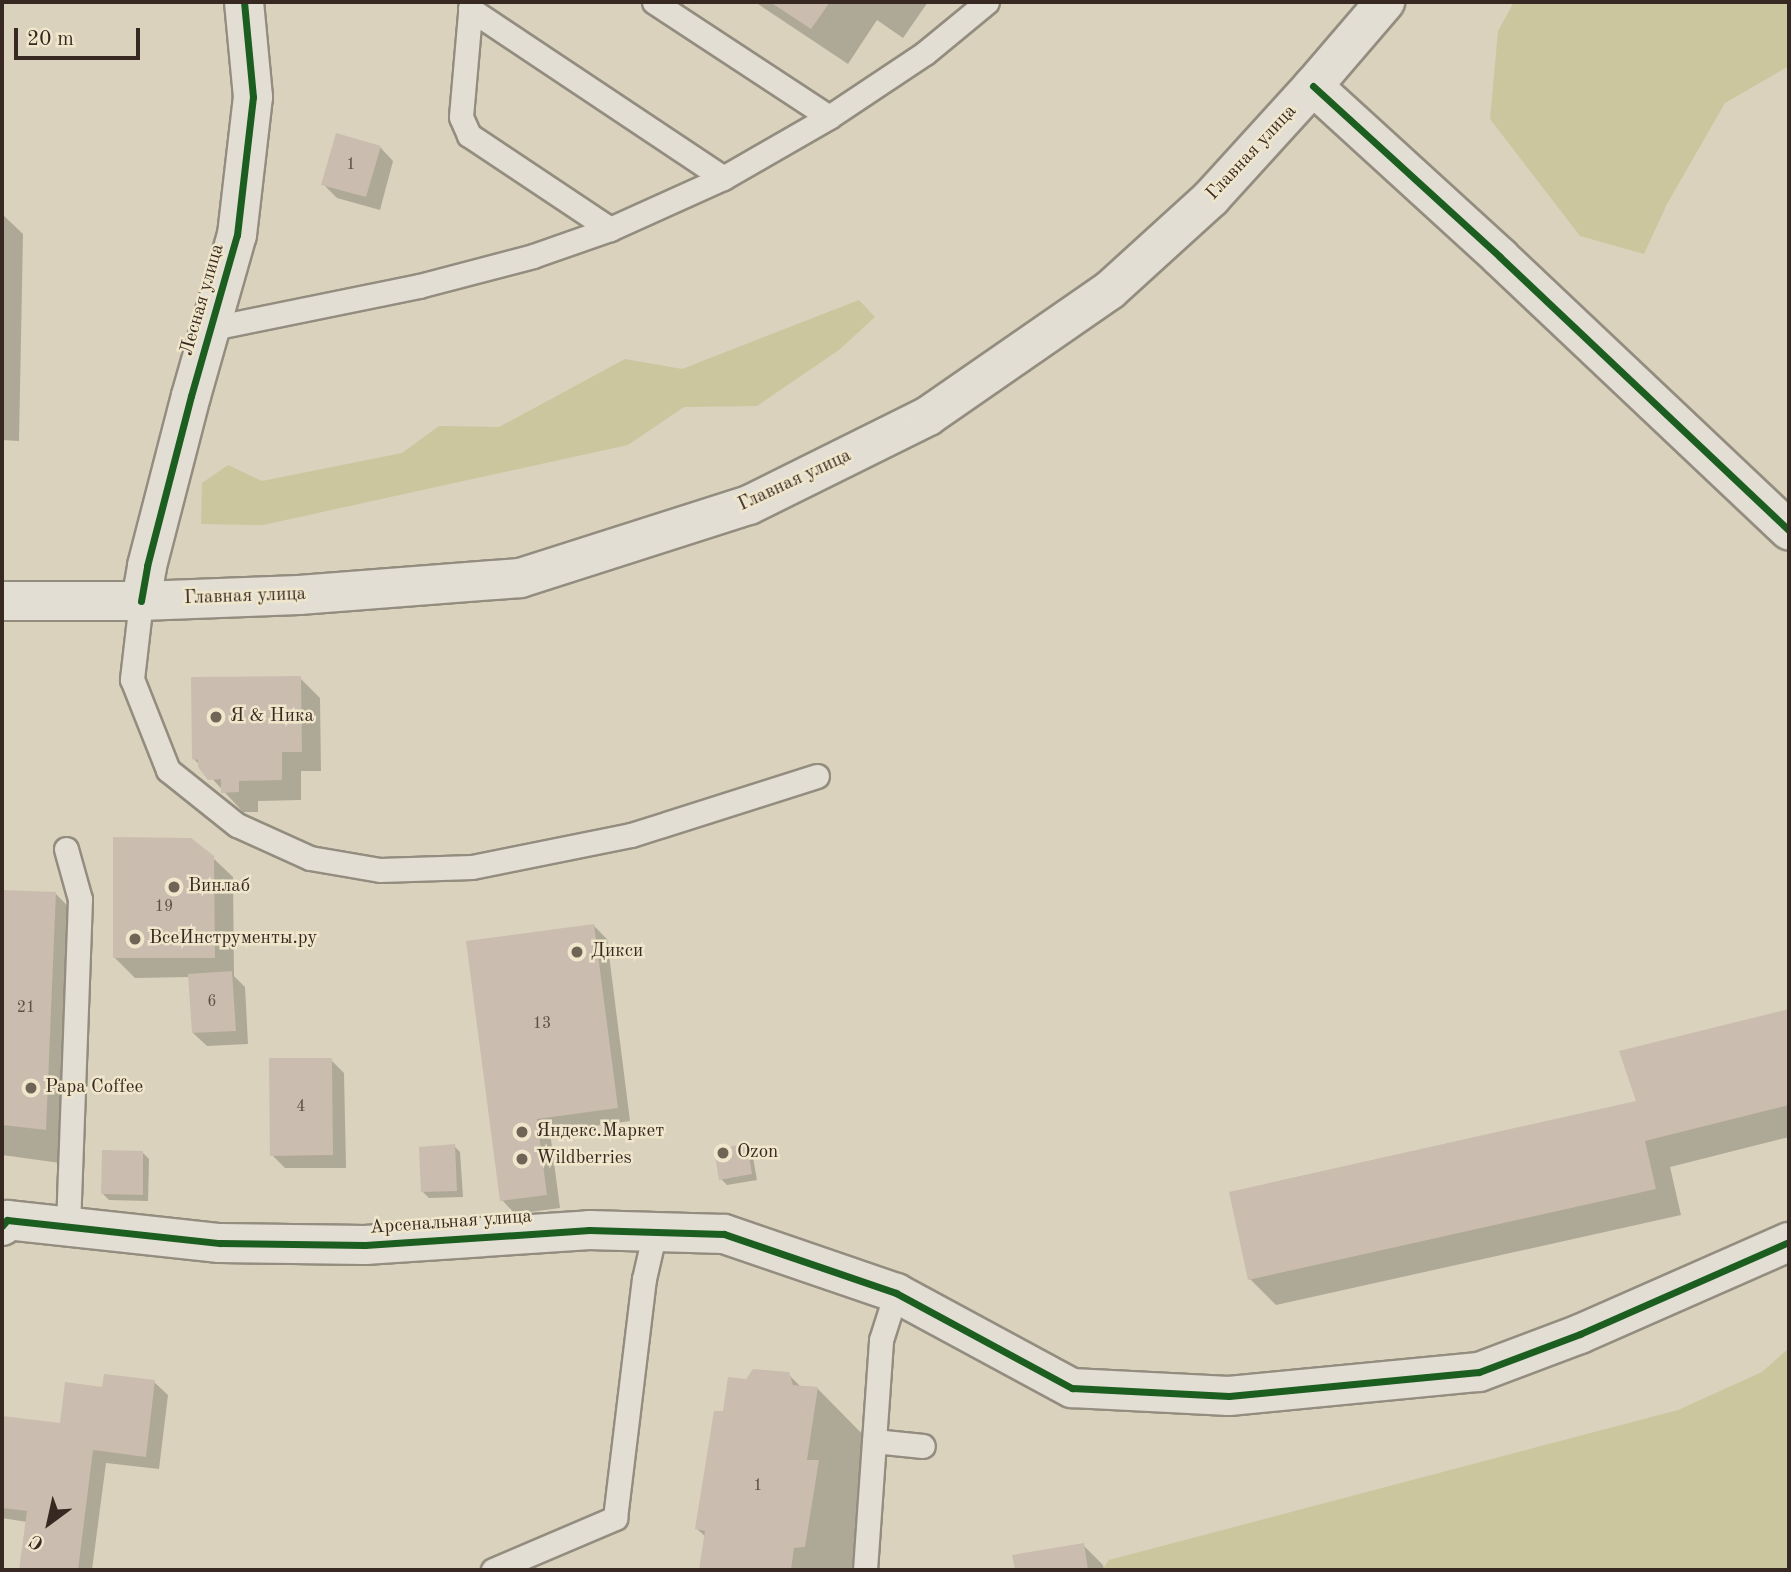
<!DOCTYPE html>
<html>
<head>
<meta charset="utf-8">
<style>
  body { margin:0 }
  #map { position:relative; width:1791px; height:1572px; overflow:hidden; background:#dad2bc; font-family:"Old Standard TT",serif }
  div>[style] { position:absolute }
  .green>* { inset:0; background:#cbc69e }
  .shadow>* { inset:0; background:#0003 }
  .building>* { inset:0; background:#cabcae }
  .roads { filter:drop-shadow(2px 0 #938d80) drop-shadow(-2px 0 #938d80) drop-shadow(0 2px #938d80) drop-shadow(0 -2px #938d80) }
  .service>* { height:23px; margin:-11.5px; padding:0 11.5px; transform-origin:11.5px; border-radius:11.5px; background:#e2ded3 }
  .minor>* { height:38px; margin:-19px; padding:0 19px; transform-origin:19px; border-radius:19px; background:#e2ded3 }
  .secondary>* { height:38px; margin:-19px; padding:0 19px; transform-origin:19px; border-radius:19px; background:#e2ded3 }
  .cycleway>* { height:7px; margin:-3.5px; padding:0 3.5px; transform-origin:3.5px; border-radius:3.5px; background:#1b5e20 }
  .dots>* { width:19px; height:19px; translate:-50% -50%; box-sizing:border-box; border:4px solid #efe6cb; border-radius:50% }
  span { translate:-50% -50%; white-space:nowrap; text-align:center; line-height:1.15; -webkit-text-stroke:5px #efe6cb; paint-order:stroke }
  .number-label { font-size:16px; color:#5d4e46 }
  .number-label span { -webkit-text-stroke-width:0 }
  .street-label { font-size:19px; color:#372821 }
  .poi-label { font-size:19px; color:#372821 }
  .left { translate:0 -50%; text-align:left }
  .frame { position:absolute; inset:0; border:4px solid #372821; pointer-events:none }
  .north { position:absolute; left:14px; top:1488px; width:70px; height:70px; -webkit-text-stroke:5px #efe6cb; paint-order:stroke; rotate:213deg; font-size:19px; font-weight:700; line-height:28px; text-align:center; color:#372821 }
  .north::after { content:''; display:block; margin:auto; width:24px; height:32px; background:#372821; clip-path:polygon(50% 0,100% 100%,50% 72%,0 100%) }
  .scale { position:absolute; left:14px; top:28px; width:126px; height:32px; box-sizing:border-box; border:4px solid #372821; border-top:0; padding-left:9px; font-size:21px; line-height:24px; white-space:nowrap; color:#372821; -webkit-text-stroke:5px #efe6cb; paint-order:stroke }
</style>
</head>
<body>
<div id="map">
  <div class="green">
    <i style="clip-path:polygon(1514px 2px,1789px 2px,1789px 66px,1725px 103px,1667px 204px,1644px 254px,1580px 236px,1490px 119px,1498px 31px)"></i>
    <i style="clip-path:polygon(859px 300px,875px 317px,839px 350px,757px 406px,684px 407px,628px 445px,263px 525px,201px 524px,202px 483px,228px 465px,262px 481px,402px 453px,439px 426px,499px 427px,625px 359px,682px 369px)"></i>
    <i style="clip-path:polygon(1789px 1348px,1789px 1570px,1102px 1570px,1109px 1560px,1678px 1410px,1762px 1372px)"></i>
  </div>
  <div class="shadow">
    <i style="clip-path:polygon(755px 2px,928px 2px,903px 38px,877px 20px,848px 64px)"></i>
    <i style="clip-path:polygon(380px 147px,393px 161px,380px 210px,337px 198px,323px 184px)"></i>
    <i style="clip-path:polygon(2px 214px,23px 234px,19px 441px,2px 440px)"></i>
    <i style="clip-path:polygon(300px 678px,320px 698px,321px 771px,301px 771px,301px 800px,258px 801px,258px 812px,243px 812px,194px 759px)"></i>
    <i style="clip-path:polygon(212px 857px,233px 877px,234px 976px,245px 987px,248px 1044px,207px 1046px,193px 1033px,190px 977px,135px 978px,115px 958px)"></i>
    <i style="clip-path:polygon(2px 892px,55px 893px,91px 930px,82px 1166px,2px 1155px)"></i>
    <i style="clip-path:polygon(594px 926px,607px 939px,630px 1121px,550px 1132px,560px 1208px,515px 1214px,502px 1200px)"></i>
    <i style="clip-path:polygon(1789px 1010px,1789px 1137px,1670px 1167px,1681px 1215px,1276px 1305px,1250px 1279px,1639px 1102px,1621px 1052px)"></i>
    <i style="clip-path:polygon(331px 1060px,344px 1073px,346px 1168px,285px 1168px,272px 1155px)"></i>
    <i style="clip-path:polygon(746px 1145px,752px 1152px,757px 1180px,727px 1185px,721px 1179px)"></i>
    <i style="clip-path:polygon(454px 1146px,460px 1152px,463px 1197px,429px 1198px,423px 1192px)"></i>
    <i style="clip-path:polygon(143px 1153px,149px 1159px,148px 1201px,109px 1200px,103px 1194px)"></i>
    <i style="clip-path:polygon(788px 1374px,801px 1387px,817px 1388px,873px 1445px,866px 1570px,701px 1570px,706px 1537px,697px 1529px,724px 1412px,747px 1381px)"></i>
    <i style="clip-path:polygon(154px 1382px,168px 1395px,159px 1469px,106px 1463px,92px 1570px,21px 1570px,27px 1522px,2px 1518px,2px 1418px,61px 1425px,104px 1389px)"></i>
    <i style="clip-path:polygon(1083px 1545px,1103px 1565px,1104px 1570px,1017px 1570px,1014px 1556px)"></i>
  </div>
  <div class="building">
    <i style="clip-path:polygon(770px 2px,830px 2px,811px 29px)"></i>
    <i style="clip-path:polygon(336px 133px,381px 146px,366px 197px,321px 185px)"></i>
    <i style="clip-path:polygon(301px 676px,302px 752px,282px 752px,282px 780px,239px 781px,239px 792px,221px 793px,221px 779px,208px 780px,198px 767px,198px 760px,192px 759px,191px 677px)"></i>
    <i style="clip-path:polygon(113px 837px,191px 838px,214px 856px,215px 958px,113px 958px)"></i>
    <i style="clip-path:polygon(2px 890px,56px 892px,46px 1130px,2px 1125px)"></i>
    <i style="clip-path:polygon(594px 924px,618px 1108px,537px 1119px,547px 1195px,500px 1201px,466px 941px)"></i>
    <i style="clip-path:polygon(232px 971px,236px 1031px,192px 1033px,188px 974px)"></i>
    <i style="clip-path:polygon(1789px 1009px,1789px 1105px,1645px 1141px,1656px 1189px,1248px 1280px,1229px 1192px,1636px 1101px,1619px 1051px)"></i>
    <i style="clip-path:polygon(269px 1058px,332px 1058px,333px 1155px,270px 1156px)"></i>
    <i style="clip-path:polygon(455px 1144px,457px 1191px,421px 1192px,419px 1147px)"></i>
    <i style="clip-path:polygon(747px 1144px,752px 1174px,719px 1180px,714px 1149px)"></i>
    <i style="clip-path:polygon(102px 1150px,143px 1151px,143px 1195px,101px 1194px)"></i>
    <i style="clip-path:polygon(753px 1369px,789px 1372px,793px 1385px,818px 1387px,807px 1460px,819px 1460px,805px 1547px,794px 1548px,791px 1570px,699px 1570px,705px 1531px,695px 1529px,714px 1411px,723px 1411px,728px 1377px,746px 1379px)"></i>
    <i style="clip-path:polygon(104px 1374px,155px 1380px,146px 1457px,93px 1450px,78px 1570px,19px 1570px,27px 1511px,2px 1508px,2px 1416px,60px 1423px,65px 1382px,102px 1387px)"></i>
    <i style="clip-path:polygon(1084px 1543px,1088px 1570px,1015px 1570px,1012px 1555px)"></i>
  </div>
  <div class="roads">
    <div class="service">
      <i style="left:471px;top:2px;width:115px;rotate:95deg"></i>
      <i style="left:461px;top:117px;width:20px;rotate:66deg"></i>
      <i style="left:469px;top:135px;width:169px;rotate:33.7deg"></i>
      <i style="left:654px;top:2px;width:209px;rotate:33.3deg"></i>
      <i style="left:470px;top:9px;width:304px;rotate:33.7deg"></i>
      <i style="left:213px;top:328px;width:210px;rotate:-11.5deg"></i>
      <i style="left:419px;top:286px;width:118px;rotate:-14.7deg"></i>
      <i style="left:533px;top:256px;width:82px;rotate:-19.3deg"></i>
      <i style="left:610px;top:229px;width:124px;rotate:-24.3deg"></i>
      <i style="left:723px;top:178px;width:122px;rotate:-29.9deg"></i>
      <i style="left:829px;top:117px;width:115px;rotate:-33.7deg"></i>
      <i style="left:925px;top:53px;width:80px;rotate:-39.4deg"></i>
      <i style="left:141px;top:601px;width:79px;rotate:96.6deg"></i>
      <i style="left:132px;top:679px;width:98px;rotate:68.4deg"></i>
      <i style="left:168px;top:770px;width:88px;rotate:38.6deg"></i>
      <i style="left:237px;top:825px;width:80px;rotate:24.3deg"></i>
      <i style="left:310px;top:858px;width:71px;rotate:9.7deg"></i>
      <i style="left:380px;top:870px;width:92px;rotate:-1.9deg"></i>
      <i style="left:472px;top:867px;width:162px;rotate:-11.4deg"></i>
      <i style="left:631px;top:835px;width:195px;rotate:-17.6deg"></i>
      <i style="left:66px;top:849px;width:52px;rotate:74.4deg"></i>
      <i style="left:80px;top:899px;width:329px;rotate:92.1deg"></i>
      <i style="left:874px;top:1441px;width:49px;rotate:5.8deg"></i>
      <i style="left:493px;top:1570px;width:133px;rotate:-23.1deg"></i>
      <i style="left:615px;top:1518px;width:241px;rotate:-83.1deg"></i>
      <i style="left:644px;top:1279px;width:49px;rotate:-77.1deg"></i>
      <i style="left:865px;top:1570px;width:231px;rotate:-86deg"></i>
      <i style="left:881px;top:1340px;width:49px;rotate:-72.3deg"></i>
    </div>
    <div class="minor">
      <i style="left:1313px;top:86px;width:253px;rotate:42.4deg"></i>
      <i style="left:1500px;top:257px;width:398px;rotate:43.4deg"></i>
      <i style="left:141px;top:601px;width:36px;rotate:-80deg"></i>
      <i style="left:147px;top:566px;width:176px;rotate:-75.5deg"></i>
      <i style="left:191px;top:396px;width:167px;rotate:-74.1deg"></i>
      <i style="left:237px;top:235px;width:139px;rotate:-83.4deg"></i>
      <i style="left:253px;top:97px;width:95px;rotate:-95.4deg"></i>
      <i style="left:2px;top:1226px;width:8px;rotate:-50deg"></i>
      <i style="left:7px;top:1220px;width:214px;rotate:6.2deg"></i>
      <i style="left:220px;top:1243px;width:145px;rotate:0.8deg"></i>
      <i style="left:365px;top:1245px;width:225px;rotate:-3.8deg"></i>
      <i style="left:589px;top:1230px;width:135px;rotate:1.7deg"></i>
      <i style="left:724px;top:1234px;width:182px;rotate:18.9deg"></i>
      <i style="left:896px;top:1293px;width:200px;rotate:28.4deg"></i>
      <i style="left:1072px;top:1388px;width:157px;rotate:2.9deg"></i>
      <i style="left:1229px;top:1396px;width:251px;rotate:-5.5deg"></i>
      <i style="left:1479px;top:1372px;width:108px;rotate:-20.6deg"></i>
      <i style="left:1580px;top:1334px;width:228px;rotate:-23.8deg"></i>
    </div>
    <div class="secondary">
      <i style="left:2px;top:601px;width:139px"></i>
      <i style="left:141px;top:601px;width:158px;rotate:-2.2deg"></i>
      <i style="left:299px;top:595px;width:222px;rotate:-4.4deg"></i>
      <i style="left:520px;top:578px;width:240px;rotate:-17.7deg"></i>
      <i style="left:749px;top:505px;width:200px;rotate:-26.4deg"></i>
      <i style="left:928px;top:416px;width:221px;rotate:-34.7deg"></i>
      <i style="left:1110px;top:290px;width:137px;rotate:-42.3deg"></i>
      <i style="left:1211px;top:198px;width:151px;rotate:-47.7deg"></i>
      <i style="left:1313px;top:86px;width:111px;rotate:-49.4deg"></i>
    </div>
  </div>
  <div class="cycleway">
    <i style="left:1313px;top:86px;width:253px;rotate:42.4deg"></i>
    <i style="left:1500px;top:257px;width:398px;rotate:43.4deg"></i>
    <i style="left:141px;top:601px;width:36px;rotate:-80deg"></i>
    <i style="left:147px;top:566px;width:176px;rotate:-75.5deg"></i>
    <i style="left:191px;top:396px;width:167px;rotate:-74.1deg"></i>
    <i style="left:237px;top:235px;width:139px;rotate:-83.4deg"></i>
    <i style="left:253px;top:97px;width:95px;rotate:-95.4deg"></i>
    <i style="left:2px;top:1226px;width:8px;rotate:-50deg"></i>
    <i style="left:7px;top:1220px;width:214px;rotate:6.2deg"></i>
    <i style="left:220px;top:1243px;width:145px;rotate:0.8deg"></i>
    <i style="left:365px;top:1245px;width:225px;rotate:-3.8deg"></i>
    <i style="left:589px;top:1230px;width:135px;rotate:1.7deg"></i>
    <i style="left:724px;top:1234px;width:182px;rotate:18.9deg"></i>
    <i style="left:896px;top:1293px;width:200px;rotate:28.4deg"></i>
    <i style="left:1072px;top:1388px;width:157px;rotate:2.9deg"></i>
    <i style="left:1229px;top:1396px;width:251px;rotate:-5.5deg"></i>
    <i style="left:1479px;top:1372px;width:108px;rotate:-20.6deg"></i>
    <i style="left:1580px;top:1334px;width:228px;rotate:-23.8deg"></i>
  </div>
  <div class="dots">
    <i style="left:216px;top:717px;background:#706457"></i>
    <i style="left:174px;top:887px;background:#706457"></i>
    <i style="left:135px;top:939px;background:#706457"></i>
    <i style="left:577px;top:952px;background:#706457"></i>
    <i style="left:31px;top:1088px;background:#706457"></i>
    <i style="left:522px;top:1132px;background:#706457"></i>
    <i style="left:723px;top:1153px;background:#706457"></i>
    <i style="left:522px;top:1159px;background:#706457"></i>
  </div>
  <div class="number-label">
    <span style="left:351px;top:165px">1</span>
    <span style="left:164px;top:907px">19</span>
    <span style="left:212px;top:1002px">6</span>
    <span style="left:26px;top:1008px">21</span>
    <span style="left:542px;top:1024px">13</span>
    <span style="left:301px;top:1107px">4</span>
    <span style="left:758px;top:1486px">1</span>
  </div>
  <div class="street-label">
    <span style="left:1252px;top:153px;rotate:-47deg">Главная улица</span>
    <span style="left:203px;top:300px;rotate:-74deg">Лесная улица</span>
    <span style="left:795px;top:481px;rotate:-25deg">Главная улица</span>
    <span style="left:245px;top:597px;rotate:-2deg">Главная улица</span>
    <span style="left:451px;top:1223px;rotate:-4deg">Арсенальная улица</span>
  </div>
  <div class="poi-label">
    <span class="left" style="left:230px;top:717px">Я &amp; Ника</span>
    <span class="left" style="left:188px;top:887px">Винлаб</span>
    <span class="left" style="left:149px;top:939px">ВсеИнструменты.ру</span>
    <span class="left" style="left:591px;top:952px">Дикси</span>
    <span class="left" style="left:45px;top:1088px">Papa Coffee</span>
    <span class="left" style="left:536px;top:1132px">Яндекс.Маркет</span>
    <span class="left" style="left:737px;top:1153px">Ozon</span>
    <span class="left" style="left:536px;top:1159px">Wildberries</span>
  </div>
  <div class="frame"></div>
  <div class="north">С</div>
  <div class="scale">20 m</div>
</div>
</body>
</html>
